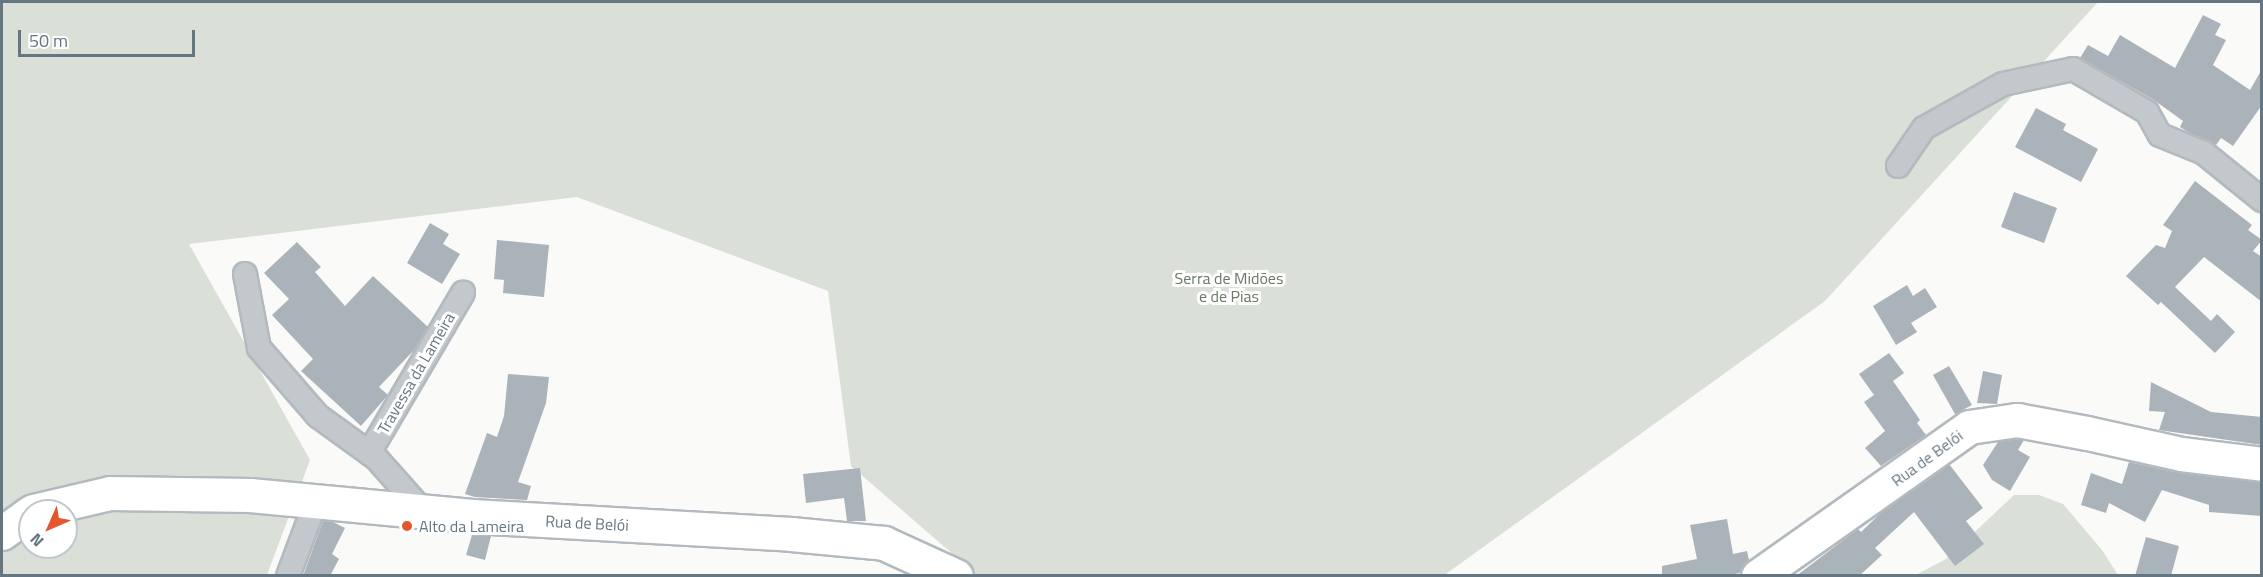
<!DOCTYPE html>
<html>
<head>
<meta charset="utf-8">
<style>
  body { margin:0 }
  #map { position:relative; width:2263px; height:577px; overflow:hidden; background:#fafaf8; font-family:"Titillium Web",sans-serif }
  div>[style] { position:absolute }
  .green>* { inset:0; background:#dadfd7 }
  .building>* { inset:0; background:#aab3b9 }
  .roads { filter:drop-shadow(2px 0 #b3babf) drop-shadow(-2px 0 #b3babf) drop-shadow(0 2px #b3babf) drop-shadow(0 -2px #b3babf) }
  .street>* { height:22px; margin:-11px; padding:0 11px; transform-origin:11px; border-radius:11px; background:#c3c8cc }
  .secondary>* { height:33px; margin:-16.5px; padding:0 16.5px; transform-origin:16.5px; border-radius:16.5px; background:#fff }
  .dots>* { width:16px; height:16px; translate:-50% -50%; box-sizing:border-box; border:3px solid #fff; border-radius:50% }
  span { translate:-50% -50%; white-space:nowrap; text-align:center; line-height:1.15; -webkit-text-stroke:6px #fff; paint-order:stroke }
  .park-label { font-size:16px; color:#687a64 }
  .street-label { font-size:16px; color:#657683 }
  .poi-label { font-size:16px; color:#657683 }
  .left { translate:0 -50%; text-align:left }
  .frame { position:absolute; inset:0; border:3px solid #657683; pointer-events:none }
  .north { position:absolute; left:18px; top:499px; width:60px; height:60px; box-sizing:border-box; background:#fff; border:2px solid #c1c8cd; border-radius:50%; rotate:225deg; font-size:16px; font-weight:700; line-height:24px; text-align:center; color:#657683 }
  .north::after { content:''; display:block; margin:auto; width:21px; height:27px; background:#e4572e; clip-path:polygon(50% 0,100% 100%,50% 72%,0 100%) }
  .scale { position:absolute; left:18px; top:30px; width:177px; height:27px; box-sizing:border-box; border:3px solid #657683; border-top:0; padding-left:8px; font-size:18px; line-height:21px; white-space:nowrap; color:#657683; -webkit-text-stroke:4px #fff; paint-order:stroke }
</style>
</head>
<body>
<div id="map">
  <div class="green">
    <i style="clip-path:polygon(evenodd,2px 2px,2098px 2px,1825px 301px,1443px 576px,977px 575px,851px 466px,828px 291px,577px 197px,189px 244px,310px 460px,267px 575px,2px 575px,2px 2px,30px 511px,66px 511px,66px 547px,30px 547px,30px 511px)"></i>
    <i style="clip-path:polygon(2014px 495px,2039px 495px,2063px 504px,2102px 550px,2118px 575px,1914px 576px,1946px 559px)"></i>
  </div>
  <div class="building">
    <i style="clip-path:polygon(2203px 15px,2221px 24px,2215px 35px,2226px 40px,2213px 65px,2250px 90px,2262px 69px,2262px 105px,2233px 146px,2221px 138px,2216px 145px,2188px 132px,2180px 127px,2183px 121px,2154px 100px,2080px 58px,2088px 45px,2108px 56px,2120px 35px,2175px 68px)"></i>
    <i style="clip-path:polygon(2036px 108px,2066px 124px,2063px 130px,2098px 149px,2081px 182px,2015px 147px)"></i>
    <i style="clip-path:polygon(2195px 181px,2252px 225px,2248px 230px,2262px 240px,2253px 251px,2262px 257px,2262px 302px,2204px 257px,2175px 287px,2211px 321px,2217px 314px,2235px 332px,2215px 353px,2161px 302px,2158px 305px,2126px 276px,2156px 245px,2165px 248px,2172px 231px,2163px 225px)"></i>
    <i style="clip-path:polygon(2014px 192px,2057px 208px,2044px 243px,2001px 227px)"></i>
    <i style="clip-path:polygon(430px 223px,449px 234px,443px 244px,460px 254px,442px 284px,407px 263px)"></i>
    <i style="clip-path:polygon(497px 240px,549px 245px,544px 297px,503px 293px,504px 280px,494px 279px)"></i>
    <i style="clip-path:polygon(297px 242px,321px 267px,315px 272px,345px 306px,373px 276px,428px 327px,414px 350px,379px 387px,388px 395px,361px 426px,301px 371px,313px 359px,272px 315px,289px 299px,264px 273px)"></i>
    <i style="clip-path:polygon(1907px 285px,1913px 296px,1925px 288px,1937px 307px,1911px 323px,1917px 332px,1896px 345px,1873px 306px)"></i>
    <i style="clip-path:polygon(1889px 353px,1904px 373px,1893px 381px,1920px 420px,1917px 423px,1926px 435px,1881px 466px,1865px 448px,1885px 431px,1864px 402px,1874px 395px,1859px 374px)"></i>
    <i style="clip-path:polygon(1949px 366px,1972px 405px,1955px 414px,1933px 375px)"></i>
    <i style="clip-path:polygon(1983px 371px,2002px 375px,1997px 404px,1977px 403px)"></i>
    <i style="clip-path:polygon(508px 374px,549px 377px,546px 403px,518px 482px,531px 486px,527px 500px,475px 497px,465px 494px,487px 433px,497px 437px,504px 416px)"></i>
    <i style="clip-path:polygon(2151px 382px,2211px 412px,2262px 417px,2262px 445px,2159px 430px,2165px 412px,2149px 411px)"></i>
    <i style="clip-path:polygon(2017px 439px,2024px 440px,2018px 450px,2030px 457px,2010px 491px,1992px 480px,1983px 465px,1998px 442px)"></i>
    <i style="clip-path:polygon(2129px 462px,2179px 473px,2262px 482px,2262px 516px,2209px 512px,2209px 505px,2162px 490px,2145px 522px,2109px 503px,2106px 513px,2081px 505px,2091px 473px,2122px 484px)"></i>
    <i style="clip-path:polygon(1949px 464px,1983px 508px,1966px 521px,1984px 544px,1955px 566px,1914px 512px,1875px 548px,1882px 555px,1859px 576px,1796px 576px,1858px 529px,1861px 532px,1886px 508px)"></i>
    <i style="clip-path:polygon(860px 468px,866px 521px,847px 521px,844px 498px,806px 503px,803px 474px)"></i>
    <i style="clip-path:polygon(1727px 519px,1733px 554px,1747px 551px,1749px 560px,1740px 573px,1724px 576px,1662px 576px,1662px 566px,1697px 559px,1690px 525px)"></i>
    <i style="clip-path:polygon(323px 521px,333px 522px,345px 528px,332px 554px,339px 559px,330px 576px,303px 576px)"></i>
    <i style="clip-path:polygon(472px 535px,491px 536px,485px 560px,466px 555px)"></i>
    <i style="clip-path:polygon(2146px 537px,2179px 546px,2171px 576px,2135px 576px)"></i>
  </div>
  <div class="roads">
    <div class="street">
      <i style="left:1898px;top:166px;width:46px;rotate:-55.6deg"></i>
      <i style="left:1924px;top:128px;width:90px;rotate:-29.1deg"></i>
      <i style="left:2003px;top:84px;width:72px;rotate:-12.1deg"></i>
      <i style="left:2073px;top:69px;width:86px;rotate:30.2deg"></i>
      <i style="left:2147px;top:112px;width:26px;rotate:61deg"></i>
      <i style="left:2160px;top:135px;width:48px;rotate:22.2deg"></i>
      <i style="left:2204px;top:153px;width:75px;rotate:39deg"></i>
      <i style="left:245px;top:274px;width:75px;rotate:79.3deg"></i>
      <i style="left:259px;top:348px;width:90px;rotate:49.1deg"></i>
      <i style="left:318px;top:416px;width:72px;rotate:35.9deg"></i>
      <i style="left:376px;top:458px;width:71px;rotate:48.4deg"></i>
      <i style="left:369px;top:453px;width:186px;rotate:-59.6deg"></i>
      <i style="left:288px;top:576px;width:80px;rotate:-69.5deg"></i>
    </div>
    <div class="secondary">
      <i style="left:33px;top:511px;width:79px;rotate:-13.2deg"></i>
      <i style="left:110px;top:493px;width:140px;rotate:0.8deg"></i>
      <i style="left:250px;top:495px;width:223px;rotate:5.4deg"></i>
      <i style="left:472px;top:516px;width:320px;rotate:3.2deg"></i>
      <i style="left:791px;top:534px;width:93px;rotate:5.5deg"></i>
      <i style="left:884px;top:543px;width:79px;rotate:24.6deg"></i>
      <i style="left:2px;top:533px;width:34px;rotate:-36deg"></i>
      <i style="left:1758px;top:576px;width:258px;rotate:-35.2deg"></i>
      <i style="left:1969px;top:427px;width:49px;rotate:-8.3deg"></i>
      <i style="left:2017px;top:420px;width:71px;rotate:10.5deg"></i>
      <i style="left:2087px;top:433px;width:96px;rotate:12.6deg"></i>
      <i style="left:2181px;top:454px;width:82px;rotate:7deg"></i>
    </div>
  </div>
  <div class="dots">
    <i style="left:407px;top:526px;background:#e4572e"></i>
  </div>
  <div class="park-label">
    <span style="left:1229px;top:287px">Serra de Midões<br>e de Pias</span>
  </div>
  <div class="street-label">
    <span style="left:416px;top:373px;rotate:-60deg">Travessa da Lameira</span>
    <span style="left:1927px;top:458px;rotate:-36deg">Rua de Belói</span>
    <span style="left:587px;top:523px;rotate:3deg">Rua de Belói</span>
  </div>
  <div class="poi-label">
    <span class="left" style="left:419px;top:526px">Alto da Lameira</span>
  </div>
  <div class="frame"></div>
  <div class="north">N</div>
  <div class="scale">50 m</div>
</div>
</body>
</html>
